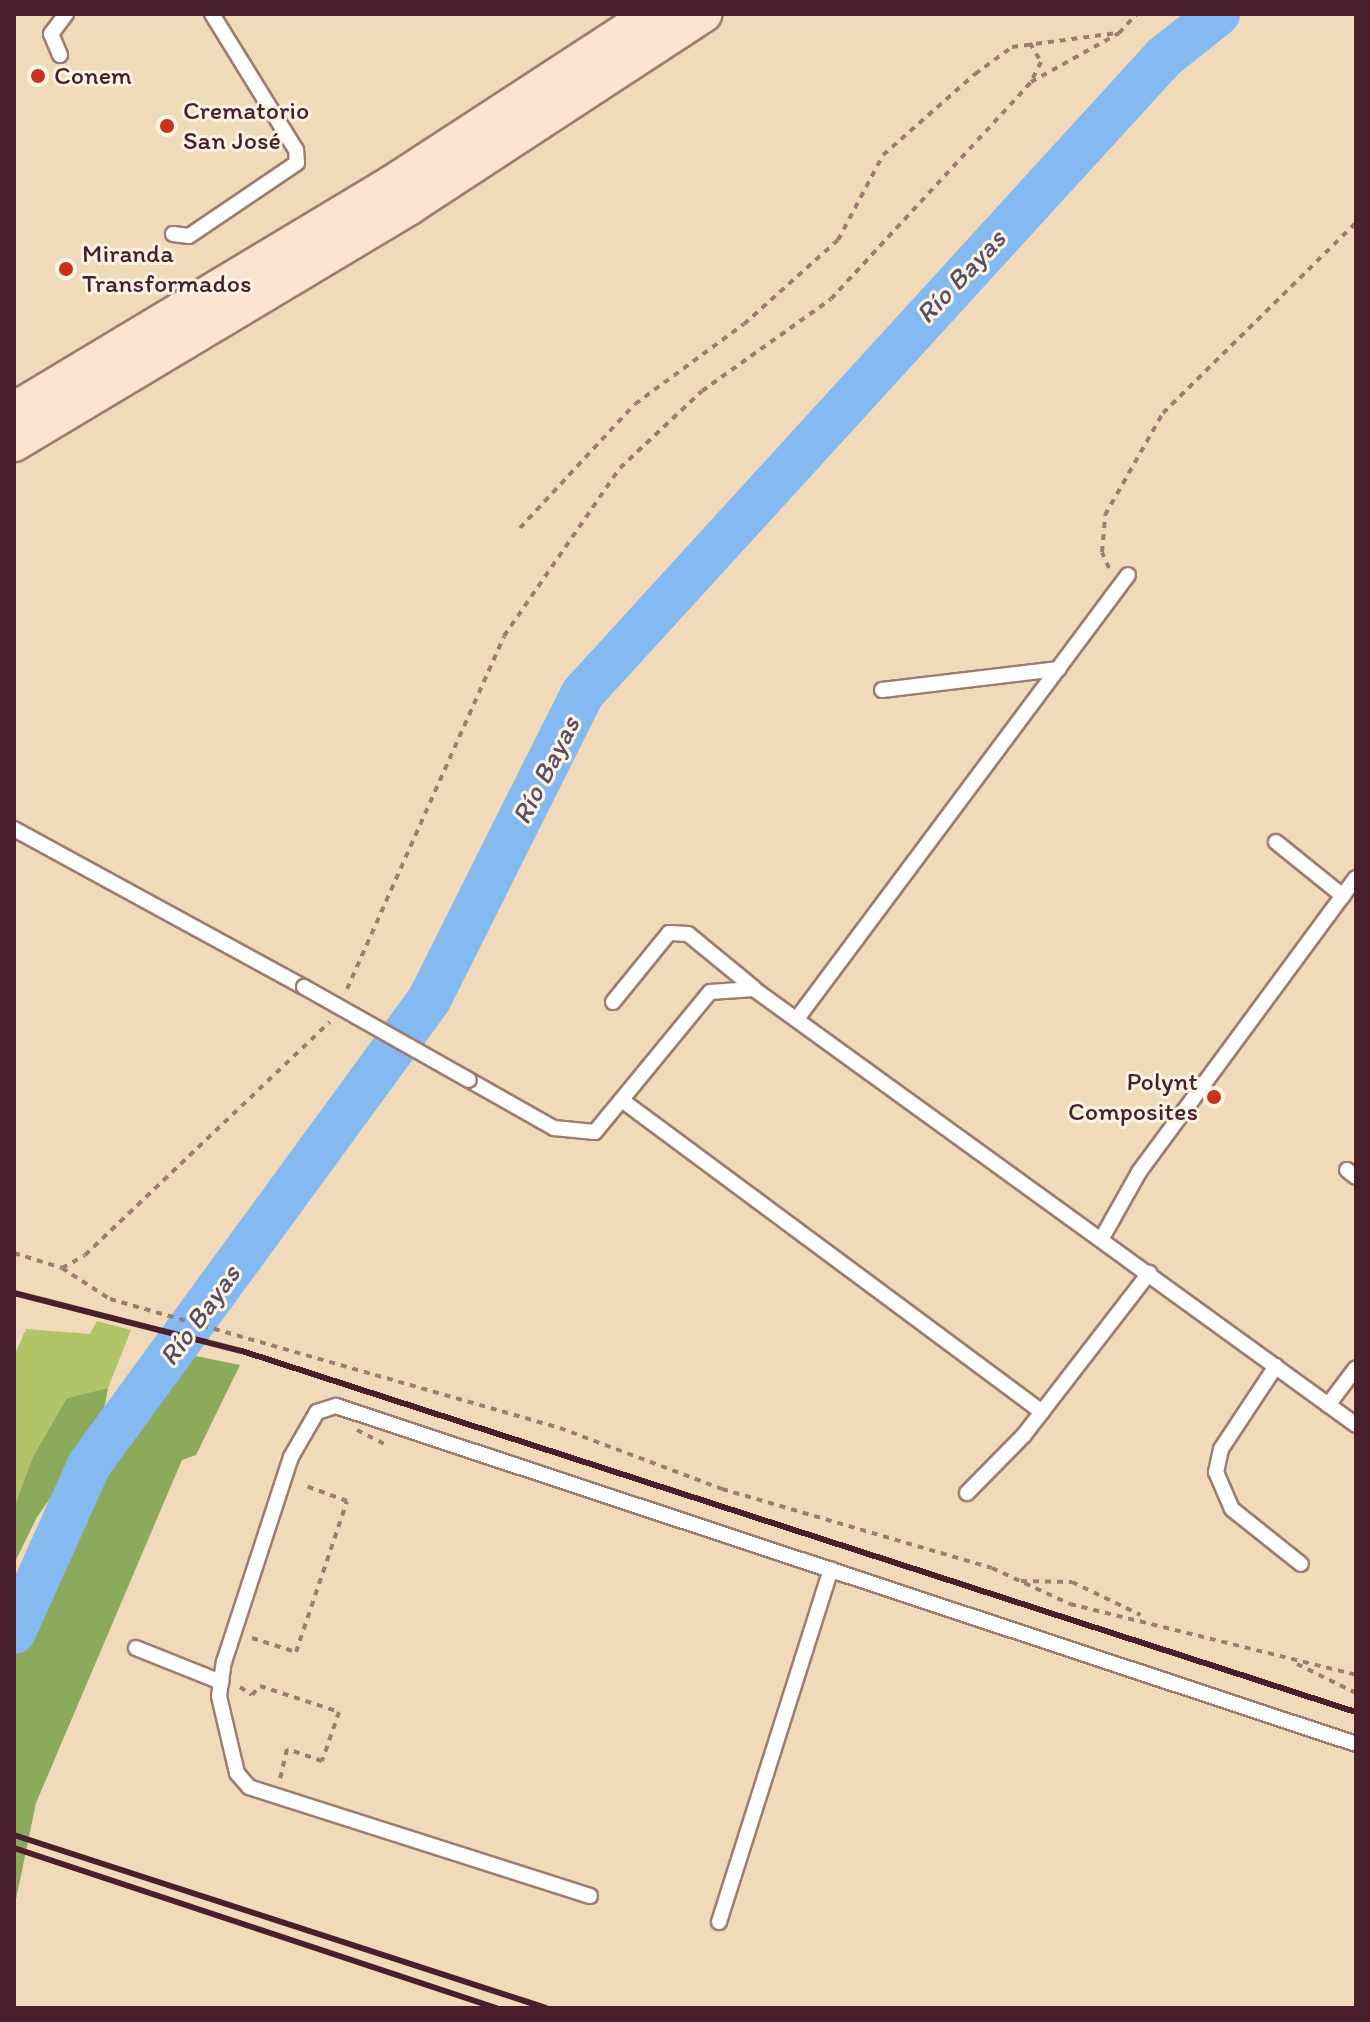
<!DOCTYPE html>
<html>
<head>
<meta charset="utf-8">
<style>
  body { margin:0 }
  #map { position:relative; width:1370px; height:2022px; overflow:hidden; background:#f1daba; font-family:Itim,sans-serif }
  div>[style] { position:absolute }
  .green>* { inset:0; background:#b1c468 }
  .forest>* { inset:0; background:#8caa5c }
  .river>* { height:44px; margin:-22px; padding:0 22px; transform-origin:22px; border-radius:22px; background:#84b9f2 }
  .path>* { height:4px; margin-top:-2px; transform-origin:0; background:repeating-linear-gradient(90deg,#9e7c72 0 6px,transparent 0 12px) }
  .roads { filter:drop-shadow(2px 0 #9e7c72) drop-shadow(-2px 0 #9e7c72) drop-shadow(0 2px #9e7c72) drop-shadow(0 -2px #9e7c72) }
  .lane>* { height:14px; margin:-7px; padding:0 7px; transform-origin:7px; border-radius:7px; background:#fff }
  .secondary>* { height:36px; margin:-18px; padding:0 18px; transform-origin:18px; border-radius:18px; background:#fde4d0 }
  .rail>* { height:6px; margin:-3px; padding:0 3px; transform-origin:3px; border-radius:3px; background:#4a1f2b }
  .bridges { filter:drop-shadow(2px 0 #9e7c72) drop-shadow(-2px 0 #9e7c72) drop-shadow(0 2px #9e7c72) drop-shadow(0 -2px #9e7c72) }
  .lane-bridge>* { height:14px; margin:-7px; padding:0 7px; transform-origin:7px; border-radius:7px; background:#fff }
  .dots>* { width:22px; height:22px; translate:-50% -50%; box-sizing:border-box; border:4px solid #fcf5e5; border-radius:50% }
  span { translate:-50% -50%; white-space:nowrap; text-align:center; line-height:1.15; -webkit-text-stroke:6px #fcf5e5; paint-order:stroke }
  .poi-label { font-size:26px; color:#4a1f2b }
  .left { translate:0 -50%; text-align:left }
  .right { translate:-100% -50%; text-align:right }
  .water-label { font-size:28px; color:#5b4d67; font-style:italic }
  .frame { position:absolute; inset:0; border:16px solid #4a1f2b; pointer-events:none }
</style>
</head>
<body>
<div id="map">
  <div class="green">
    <i style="clip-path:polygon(97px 1321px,131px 1330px,108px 1388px,67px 1398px,14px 1508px,14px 1356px,26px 1329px,90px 1334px)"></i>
  </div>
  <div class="forest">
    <i style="clip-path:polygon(191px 1355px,240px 1365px,196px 1455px,182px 1460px,36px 1803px,14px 1909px,14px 1617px,47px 1576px,109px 1456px)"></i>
    <i style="clip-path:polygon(108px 1388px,101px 1426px,37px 1517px,14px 1564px,14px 1508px,33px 1457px,67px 1398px)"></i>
  </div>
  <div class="river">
    <i style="left:14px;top:1632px;width:183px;rotate:-65.8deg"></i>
    <i style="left:89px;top:1465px;width:576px;rotate:-53.83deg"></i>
    <i style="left:429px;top:1000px;width:343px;rotate:-63.4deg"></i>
    <i style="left:583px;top:693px;width:861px;rotate:-47.59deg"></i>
    <i style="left:1164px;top:57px;width:69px;rotate:-38.5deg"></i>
  </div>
  <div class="path">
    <i style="left:1030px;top:43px;width:22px;rotate:60deg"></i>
    <i style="left:1041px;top:62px;width:20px;rotate:117deg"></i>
    <i style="left:520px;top:528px;width:169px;rotate:-47.2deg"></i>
    <i style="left:635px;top:404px;width:135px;rotate:-36.3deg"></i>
    <i style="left:744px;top:324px;width:126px;rotate:-41.8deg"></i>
    <i style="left:838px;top:240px;width:96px;rotate:-62.1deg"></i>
    <i style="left:883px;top:155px;width:123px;rotate:-41.4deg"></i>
    <i style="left:975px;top:74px;width:46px;rotate:-36.1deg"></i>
    <i style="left:1012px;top:47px;width:106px;rotate:-7.6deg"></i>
    <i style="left:1109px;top:568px;width:17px;rotate:-114deg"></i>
    <i style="left:1102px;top:552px;width:37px;rotate:-85deg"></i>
    <i style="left:1105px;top:515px;width:117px;rotate:-60.4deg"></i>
    <i style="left:1163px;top:413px;width:271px;rotate:-44.6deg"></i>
    <i style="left:347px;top:989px;width:386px;rotate:-66deg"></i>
    <i style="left:504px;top:636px;width:204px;rotate:-55.4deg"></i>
    <i style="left:620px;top:468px;width:112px;rotate:-43.2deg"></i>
    <i style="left:702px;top:391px;width:158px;rotate:-35.5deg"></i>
    <i style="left:831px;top:299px;width:295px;rotate:-47.3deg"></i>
    <i style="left:1031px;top:82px;width:101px;rotate:-29.1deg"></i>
    <i style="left:1119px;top:33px;width:26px;rotate:-47deg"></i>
    <i style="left:14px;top:1253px;width:50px;rotate:17.4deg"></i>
    <i style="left:62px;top:1268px;width:57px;rotate:32.9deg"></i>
    <i style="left:110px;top:1299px;width:468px;rotate:16deg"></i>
    <i style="left:560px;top:1428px;width:173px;rotate:20.6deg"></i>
    <i style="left:722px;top:1489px;width:281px;rotate:16.3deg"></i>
    <i style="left:992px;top:1568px;width:86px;rotate:24.8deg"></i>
    <i style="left:1070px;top:1604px;width:295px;rotate:13.9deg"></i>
    <i style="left:62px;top:1268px;width:26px;rotate:-29deg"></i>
    <i style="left:85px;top:1255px;width:338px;rotate:-43.6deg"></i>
    <i style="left:357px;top:1430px;width:33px;rotate:27deg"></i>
    <i style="left:1021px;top:1581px;width:51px;rotate:1.1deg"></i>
    <i style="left:1072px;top:1582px;width:76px;rotate:25.6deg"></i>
    <i style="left:252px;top:1638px;width:46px;rotate:17.7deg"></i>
    <i style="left:296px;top:1652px;width:159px;rotate:-71.3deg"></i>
    <i style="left:347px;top:1501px;width:47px;rotate:-160deg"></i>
    <i style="left:1297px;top:1664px;width:66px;rotate:26.2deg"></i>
    <i style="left:240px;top:1687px;width:14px;rotate:34deg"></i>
    <i style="left:252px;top:1695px;width:12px;rotate:-48deg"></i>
    <i style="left:260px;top:1686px;width:83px;rotate:18.2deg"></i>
    <i style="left:339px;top:1712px;width:52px;rotate:109.1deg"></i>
    <i style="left:322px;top:1761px;width:37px;rotate:-161deg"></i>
    <i style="left:287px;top:1749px;width:32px;rotate:103deg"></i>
    <i style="left:155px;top:2008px;width:1px;rotate:-45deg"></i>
  </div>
  <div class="roads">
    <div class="lane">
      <i style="left:60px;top:55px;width:23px;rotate:-113deg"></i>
      <i style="left:51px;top:34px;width:25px;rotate:-53deg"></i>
      <i style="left:173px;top:234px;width:16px;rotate:7deg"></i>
      <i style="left:189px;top:236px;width:130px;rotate:-34.1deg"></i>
      <i style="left:297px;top:163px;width:13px;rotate:-94deg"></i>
      <i style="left:296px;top:150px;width:160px;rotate:-121.7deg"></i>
      <i style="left:882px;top:690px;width:178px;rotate:-6.8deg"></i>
      <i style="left:14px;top:829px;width:330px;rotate:28.6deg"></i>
      <i style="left:1276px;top:842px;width:86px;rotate:38.9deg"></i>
      <i style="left:613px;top:1002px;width:89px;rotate:-50.9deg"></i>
      <i style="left:669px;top:933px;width:19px;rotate:3deg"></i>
      <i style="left:688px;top:934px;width:85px;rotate:39.3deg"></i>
      <i style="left:799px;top:1016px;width:550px;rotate:-53.28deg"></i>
      <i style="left:469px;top:1080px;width:98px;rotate:29.5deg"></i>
      <i style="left:554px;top:1128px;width:41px;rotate:5.6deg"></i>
      <i style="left:595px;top:1132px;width:181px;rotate:-50.6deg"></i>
      <i style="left:710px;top:992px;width:44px;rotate:-3.9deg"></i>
      <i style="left:754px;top:989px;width:743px;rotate:35.91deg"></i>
      <i style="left:623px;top:1101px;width:522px;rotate:36.58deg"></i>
      <i style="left:1347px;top:1170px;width:11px;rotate:38deg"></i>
      <i style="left:1102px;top:1238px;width:76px;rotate:-60.7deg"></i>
      <i style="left:1139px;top:1172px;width:365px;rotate:-53.6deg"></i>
      <i style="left:1276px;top:1366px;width:100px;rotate:123.5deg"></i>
      <i style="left:1221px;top:1449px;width:24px;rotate:102deg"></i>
      <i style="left:1216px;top:1472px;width:40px;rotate:66.6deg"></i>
      <i style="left:1232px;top:1509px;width:88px;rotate:38.6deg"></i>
      <i style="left:1328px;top:1405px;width:46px;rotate:-52.9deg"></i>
      <i style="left:967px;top:1493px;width:81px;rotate:-45.5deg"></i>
      <i style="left:1024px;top:1435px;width:205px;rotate:-52.3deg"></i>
      <i style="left:136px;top:1648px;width:92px;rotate:21.8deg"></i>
      <i style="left:590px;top:1896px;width:358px;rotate:-162.3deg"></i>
      <i style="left:249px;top:1787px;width:18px;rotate:-131deg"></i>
      <i style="left:237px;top:1773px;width:79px;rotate:-103.2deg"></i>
      <i style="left:219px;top:1696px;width:34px;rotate:-82deg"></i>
      <i style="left:224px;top:1662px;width:216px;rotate:-71.9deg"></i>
      <i style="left:291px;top:1457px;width:52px;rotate:-60deg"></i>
      <i style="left:317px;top:1412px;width:20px;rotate:-18deg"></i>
      <i style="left:336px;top:1406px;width:1075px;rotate:18.33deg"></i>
      <i style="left:719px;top:1922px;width:370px;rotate:-72.4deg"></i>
    </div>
    <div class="secondary">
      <i style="left:14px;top:411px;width:441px;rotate:-31deg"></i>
      <i style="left:392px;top:184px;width:311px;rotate:-33.1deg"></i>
      <i style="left:14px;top:443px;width:459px;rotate:-30.9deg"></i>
      <i style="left:408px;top:207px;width:353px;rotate:-33.2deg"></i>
    </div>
  </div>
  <div class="rail">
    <i style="left:14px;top:1293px;width:235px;rotate:14.3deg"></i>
    <i style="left:242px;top:1351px;width:1171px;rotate:17.96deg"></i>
    <i style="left:14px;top:1835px;width:559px;rotate:18.01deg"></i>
    <i style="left:14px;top:1848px;width:508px;rotate:18.36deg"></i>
  </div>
  <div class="bridges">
    <div class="lane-bridge">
      <i style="left:304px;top:987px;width:189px;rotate:29.4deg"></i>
    </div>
  </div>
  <div class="dots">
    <i style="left:38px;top:76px;background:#c8321e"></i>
    <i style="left:167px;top:126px;background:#c8321e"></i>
    <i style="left:66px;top:269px;background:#c8321e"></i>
    <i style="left:1214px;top:1097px;background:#c8321e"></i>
  </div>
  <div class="poi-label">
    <span class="left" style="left:54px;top:76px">Conem</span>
    <span class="left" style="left:183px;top:126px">Crematorio<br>San José</span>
    <span class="left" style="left:82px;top:269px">Miranda<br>Transformados</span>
    <span class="right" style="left:1198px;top:1097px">Polynt<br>Composites</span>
  </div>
  <div class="water-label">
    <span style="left:960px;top:276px;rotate:-47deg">Río Bayas</span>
    <span style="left:545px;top:770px;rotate:-63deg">Río Bayas</span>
    <span style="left:199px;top:1315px;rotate:-54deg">Río Bayas</span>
  </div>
  <div class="frame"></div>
</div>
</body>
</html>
